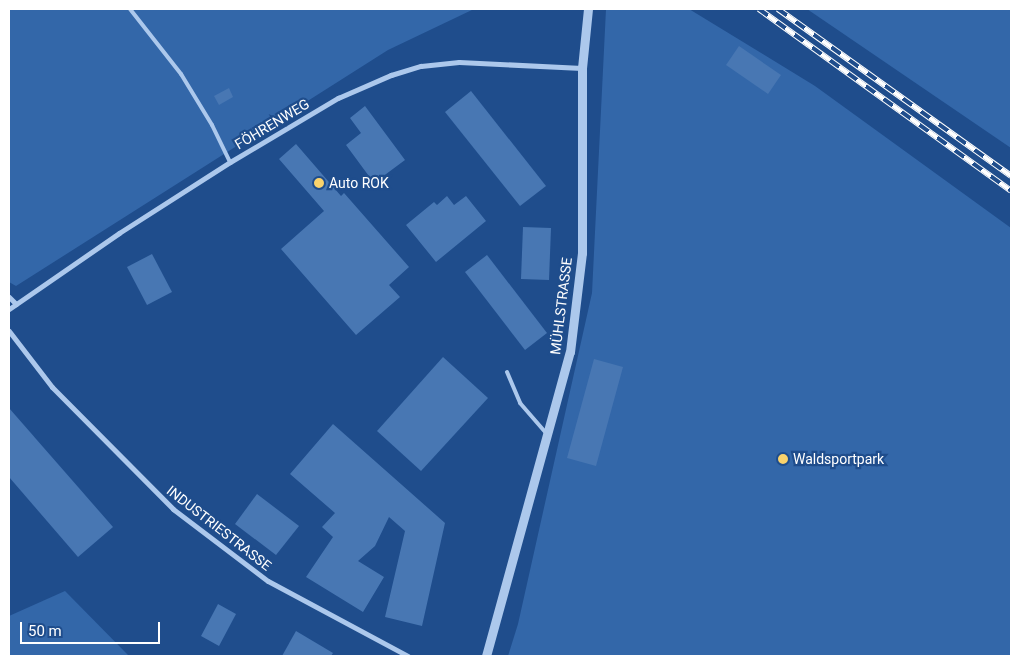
<!DOCTYPE html>
<html>
<head>
<meta charset="utf-8">
<style>
  body { margin:0 }
  #map { position:relative; width:1020px; height:665px; overflow:hidden; background:#1f4d8c; font-family:Roboto,sans-serif }
  div>[style] { position:absolute }
  .green>* { inset:0; background:#3367a9 }
  .building>* { inset:0; background:#4877b3 }
  .service>* { height:4px; margin:-2px; padding:0 2px; transform-origin:2px; border-radius:2px; background:#acc8ec }
  .minor>* { height:5px; margin:-2.5px; padding:0 2.5px; transform-origin:2.5px; border-radius:2.5px; background:#acc8ec }
  .tertiary>* { height:9px; margin:-4.5px; padding:0 4.5px; transform-origin:4.5px; border-radius:4.5px; background:#acc8ec }
  .rail>* { height:5.5px; margin-top:-2.75px; transform-origin:0; background:repeating-linear-gradient(90deg,#1f4d8c 0 11px,#fff 0 22px); box-sizing:border-box; border-block:1px solid #fff }
  .dots>* { width:14px; height:14px; translate:-50% -50%; box-sizing:border-box; border:2px solid #1f4d8c; border-radius:50% }
  span { translate:-50% -50%; white-space:nowrap; text-align:center; line-height:1.15; -webkit-text-stroke:4.5px #1f4d8c; paint-order:stroke }
  .street-label { font-size:14px; color:#fff }
  .poi-label { font-size:14px; color:#fff }
  .left { translate:0 -50%; text-align:left }
  .frame { position:absolute; inset:0; border:10px solid #fff; pointer-events:none }
  .scale { position:absolute; left:20px; top:622px; width:140px; height:22px; box-sizing:border-box; border:2px solid #fff; border-top:0; padding-left:6px; font-size:15px; line-height:18px; white-space:nowrap; color:#fff; -webkit-text-stroke:4px #1f4d8c; paint-order:stroke }
</style>
</head>
<body>
<div id="map">
  <div class="green">
    <i style="clip-path:polygon(9px 9px,474px 9px,388px 50px,16px 286px,9px 282px)"></i>
    <i style="clip-path:polygon(606px 9px,689px 9px,815px 86px,1011px 228px,1011px 656px,508px 656px,518px 624px,592px 293px)"></i>
    <i style="clip-path:polygon(807px 9px,1011px 9px,1011px 148px)"></i>
    <i style="clip-path:polygon(65px 591px,129px 656px,9px 656px,9px 616px)"></i>
  </div>
  <div class="building">
    <i style="clip-path:polygon(739px 46px,781px 75px,768px 94px,726px 65px)"></i>
    <i style="clip-path:polygon(229px 88px,233px 97px,219px 105px,214px 96px)"></i>
    <i style="clip-path:polygon(471px 91px,546px 186px,520px 206px,445px 112px)"></i>
    <i style="clip-path:polygon(365px 106px,405px 160px,374px 183px,346px 145px,361px 133px,350px 118px)"></i>
    <i style="clip-path:polygon(296px 144px,341px 196px,344px 193px,409px 267px,389px 285px,400px 297px,356px 335px,281px 249px,324px 211px,279px 159px)"></i>
    <i style="clip-path:polygon(447px 196px,454px 205px,466px 196px,486px 221px,436px 262px,406px 225px,434px 202px,437px 205px)"></i>
    <i style="clip-path:polygon(523px 227px,551px 228px,549px 280px,521px 279px)"></i>
    <i style="clip-path:polygon(152px 254px,172px 292px,147px 305px,127px 267px)"></i>
    <i style="clip-path:polygon(487px 255px,547px 333px,525px 350px,465px 272px)"></i>
    <i style="clip-path:polygon(443px 357px,488px 398px,421px 471px,377px 431px)"></i>
    <i style="clip-path:polygon(594px 359px,623px 367px,596px 466px,567px 458px)"></i>
    <i style="clip-path:polygon(9px 408px,113px 527px,78px 557px,9px 477px)"></i>
    <i style="clip-path:polygon(333px 424px,445px 523px,422px 626px,385px 617px,405px 531px,389px 517px,375px 546px,358px 561px,384px 577px,363px 612px,306px 577px,333px 537px,322px 527px,335px 513px,290px 474px)"></i>
    <i style="clip-path:polygon(257px 494px,299px 526px,276px 555px,235px 524px)"></i>
    <i style="clip-path:polygon(218px 604px,236px 614px,219px 646px,201px 636px)"></i>
    <i style="clip-path:polygon(296px 631px,333px 653px,331px 656px,282px 656px)"></i>
  </div>
  <div class="service">
    <i style="left:130px;top:9px;width:83px;rotate:51.9deg"></i>
    <i style="left:181px;top:74px;width:60px;rotate:58.7deg"></i>
    <i style="left:212px;top:125px;width:41px;rotate:64.1deg"></i>
    <i style="left:507px;top:372px;width:34px;rotate:67deg"></i>
    <i style="left:520px;top:403px;width:40px;rotate:49deg"></i>
  </div>
  <div class="minor">
    <i style="left:9px;top:297px;width:10px;rotate:45deg"></i>
    <i style="left:9px;top:309px;width:134px;rotate:-34.6deg"></i>
    <i style="left:119px;top:233px;width:132px;rotate:-32.6deg"></i>
    <i style="left:230px;top:162px;width:126px;rotate:-30.7deg"></i>
    <i style="left:338px;top:98px;width:58px;rotate:-23.5deg"></i>
    <i style="left:391px;top:75px;width:31px;rotate:-17deg"></i>
    <i style="left:421px;top:66px;width:38px;rotate:-6deg"></i>
    <i style="left:459px;top:62px;width:123px;rotate:2.8deg"></i>
    <i style="left:9px;top:331px;width:71px;rotate:52.5deg"></i>
    <i style="left:52px;top:387px;width:172px;rotate:45.2deg"></i>
    <i style="left:173px;top:509px;width:119px;rotate:37.2deg"></i>
    <i style="left:268px;top:581px;width:159px;rotate:28.2deg"></i>
  </div>
  <div class="tertiary">
    <i style="left:486px;top:656px;width:315px;rotate:-74.6deg"></i>
    <i style="left:570px;top:352px;width:100px;rotate:-83.1deg"></i>
    <i style="left:582px;top:253px;width:185px;rotate:-90deg"></i>
    <i style="left:582px;top:68px;width:59px;rotate:-84.2deg"></i>
  </div>
  <div class="rail">
    <i style="left:759px;top:9px;width:311px;rotate:35.8deg"></i>
    <i style="left:778px;top:9px;width:287px;rotate:35.6deg"></i>
  </div>
  <div class="dots">
    <i style="left:319px;top:183px;background:#fad36c"></i>
    <i style="left:783px;top:459px;background:#fad36c"></i>
  </div>
  <div class="street-label">
    <span style="left:272px;top:124px;rotate:-31deg">FÖHRENWEG</span>
    <span style="left:561px;top:306px;rotate:-83deg">MÜHLSTRASSE</span>
    <span style="left:219px;top:528px;rotate:38deg">INDUSTRIESTRASSE</span>
  </div>
  <div class="poi-label">
    <span class="left" style="left:329px;top:183px">Auto ROK</span>
    <span class="left" style="left:793px;top:459px">Waldsportpark</span>
  </div>
  <div class="frame"></div>
  <div class="scale">50 m</div>
</div>
</body>
</html>
